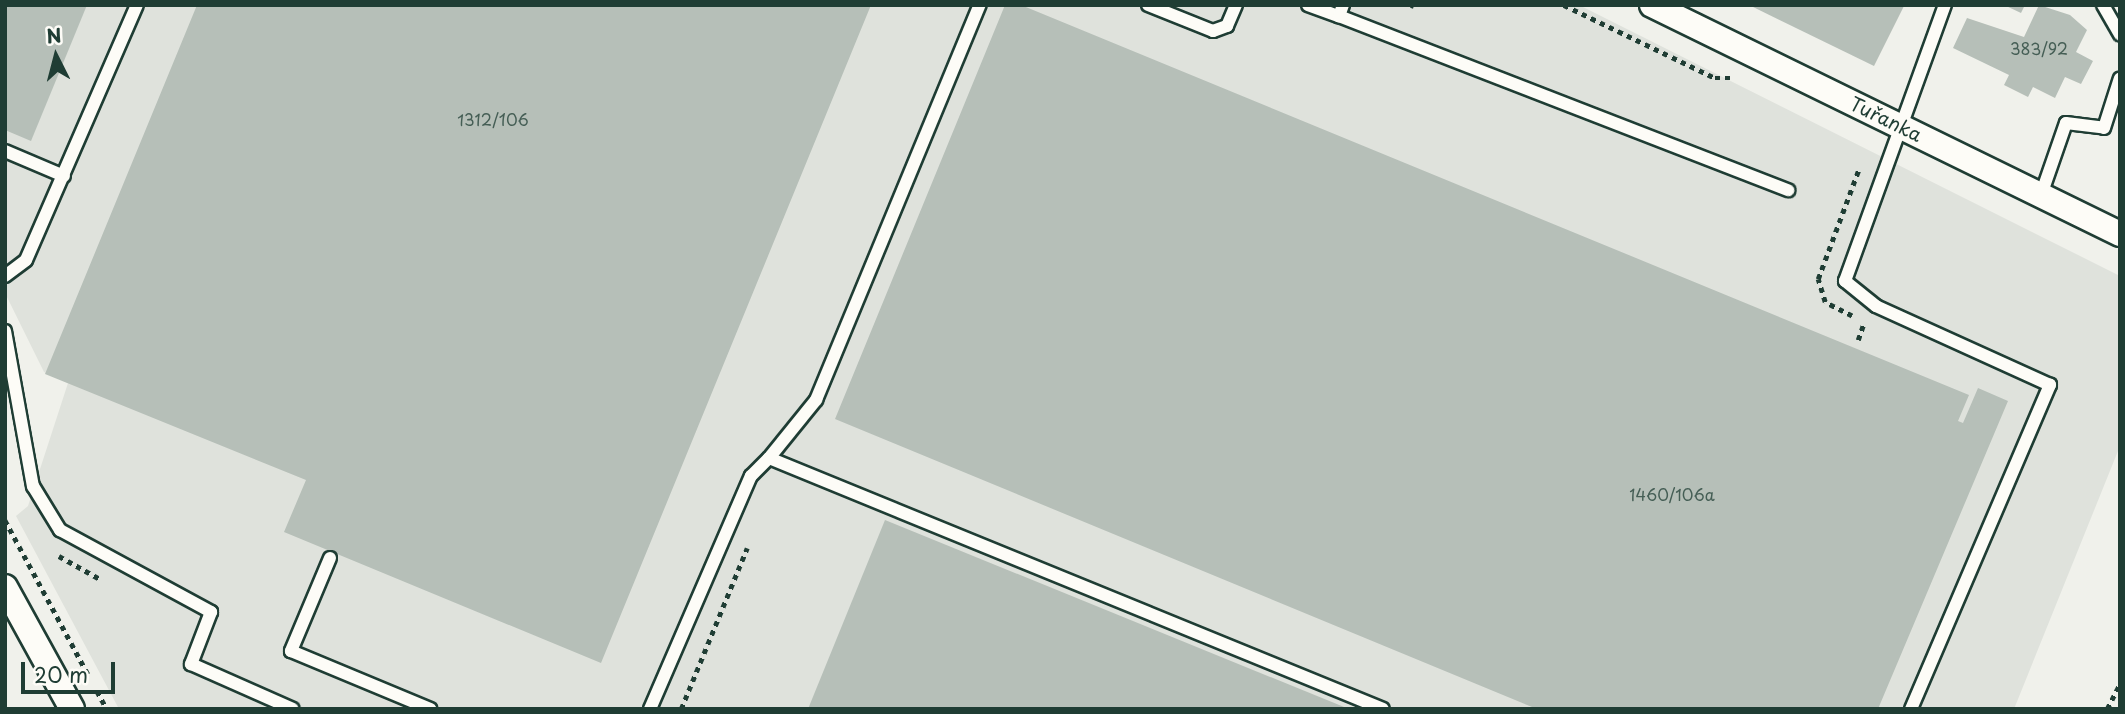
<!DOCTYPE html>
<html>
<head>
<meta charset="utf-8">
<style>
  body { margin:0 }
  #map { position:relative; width:2125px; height:714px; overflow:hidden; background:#f0f1eb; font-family:"Playpen Sans",sans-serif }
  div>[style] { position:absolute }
  .built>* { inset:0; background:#dfe2dc }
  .building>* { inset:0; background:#b6bfb8 }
  .path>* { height:4.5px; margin-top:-2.25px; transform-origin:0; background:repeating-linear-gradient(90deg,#1f3d34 0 5px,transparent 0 10px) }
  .roads { filter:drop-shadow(2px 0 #1f3d34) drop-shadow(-2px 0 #1f3d34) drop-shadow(0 2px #1f3d34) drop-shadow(0 -2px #1f3d34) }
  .lane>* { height:12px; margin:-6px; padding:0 6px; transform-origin:6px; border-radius:6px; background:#fdfcf7 }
  .street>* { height:24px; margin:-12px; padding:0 12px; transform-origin:12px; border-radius:12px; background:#fdfcf7 }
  span { translate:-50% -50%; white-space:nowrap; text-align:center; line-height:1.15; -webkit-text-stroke:5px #fdfcf7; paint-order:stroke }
  .number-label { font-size:16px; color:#455e55 }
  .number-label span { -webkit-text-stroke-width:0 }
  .street-label { font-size:19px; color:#1f3d34 }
  .frame { position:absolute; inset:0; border:7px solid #1f3d34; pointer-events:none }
  .north { position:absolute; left:21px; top:21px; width:70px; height:70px; -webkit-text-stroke:5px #fdfcf7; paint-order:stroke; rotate:354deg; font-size:19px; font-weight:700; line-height:28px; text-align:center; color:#1f3d34 }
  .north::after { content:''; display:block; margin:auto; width:24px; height:32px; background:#1f3d34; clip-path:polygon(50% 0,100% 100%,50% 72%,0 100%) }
  .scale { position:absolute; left:21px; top:662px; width:94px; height:32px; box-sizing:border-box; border:4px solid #1f3d34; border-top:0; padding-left:9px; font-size:21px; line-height:24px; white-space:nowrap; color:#1f3d34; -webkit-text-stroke:5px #fdfcf7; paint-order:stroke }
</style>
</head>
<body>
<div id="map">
  <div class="built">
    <i style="clip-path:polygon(5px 5px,1579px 5px,2120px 276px,2120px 446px,2014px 709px,119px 709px,16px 516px,28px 506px,68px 383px,44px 372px,5px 293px)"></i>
  </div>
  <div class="building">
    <i style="clip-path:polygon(5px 5px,87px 5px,31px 141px,5px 130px)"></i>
    <i style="clip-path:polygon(197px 5px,871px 5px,601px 663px,284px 532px,306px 480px,45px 374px)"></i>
    <i style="clip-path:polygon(1005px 5px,1021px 5px,1969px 395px,1958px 421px,1963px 423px,1978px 388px,2008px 401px,1878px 709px,1537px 709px,835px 419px)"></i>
    <i style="clip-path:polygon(1749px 5px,1902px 5px,1904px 6px,1874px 66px)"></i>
    <i style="clip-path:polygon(2004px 5px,2025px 5px,2021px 13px)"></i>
    <i style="clip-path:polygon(2039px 5px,2070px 15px,2087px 30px,2076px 52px,2093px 61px,2081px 84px,2065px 77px,2055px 98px,2033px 87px,2028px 97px,2004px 85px,2009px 75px,1953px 48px,1967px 18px,2024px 37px)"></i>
    <i style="clip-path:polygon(885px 520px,1349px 709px,808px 709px)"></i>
  </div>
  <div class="path">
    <i style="left:1411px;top:5px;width:3px;rotate:18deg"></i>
    <i style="left:1564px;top:5px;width:168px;rotate:25.8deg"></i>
    <i style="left:1715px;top:78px;width:20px"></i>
    <i style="left:1852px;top:316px;width:30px;rotate:-153deg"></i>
    <i style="left:1825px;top:302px;width:24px;rotate:-107deg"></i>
    <i style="left:1818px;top:279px;width:117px;rotate:-69.6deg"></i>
    <i style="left:1858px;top:340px;width:18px;rotate:-71deg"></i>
    <i style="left:5px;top:520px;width:175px;rotate:61.7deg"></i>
    <i style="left:59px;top:556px;width:47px;rotate:29.3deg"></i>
    <i style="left:97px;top:691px;width:21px;rotate:61deg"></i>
    <i style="left:681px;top:709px;width:174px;rotate:-67.7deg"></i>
    <i style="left:2107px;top:709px;width:29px;rotate:-63deg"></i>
  </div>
  <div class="roads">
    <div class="lane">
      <i style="left:1148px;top:5px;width:70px;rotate:21.8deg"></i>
      <i style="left:1213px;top:31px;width:15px;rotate:-20deg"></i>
      <i style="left:1227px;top:26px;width:23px;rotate:-67deg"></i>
      <i style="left:1308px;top:5px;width:33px;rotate:20deg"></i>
      <i style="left:1343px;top:5px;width:12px;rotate:110deg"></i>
      <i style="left:1339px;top:16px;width:482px;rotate:21.2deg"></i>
      <i style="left:2103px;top:5px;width:34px;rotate:60deg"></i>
      <i style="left:5px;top:151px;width:64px;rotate:23deg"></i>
      <i style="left:2041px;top:195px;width:76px;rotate:-70.9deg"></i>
      <i style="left:2066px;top:123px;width:38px;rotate:7deg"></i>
      <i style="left:2104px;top:128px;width:52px;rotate:-72.3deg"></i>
      <i style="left:5px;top:276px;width:26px;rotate:-37deg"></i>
      <i style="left:26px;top:260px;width:278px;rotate:-66.5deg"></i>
      <i style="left:5px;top:331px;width:158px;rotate:79.8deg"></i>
      <i style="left:33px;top:486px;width:52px;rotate:58.5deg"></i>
      <i style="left:60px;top:530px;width:172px;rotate:28.5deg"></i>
      <i style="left:211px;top:612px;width:56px;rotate:111deg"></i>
      <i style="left:191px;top:664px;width:111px;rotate:23.8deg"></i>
      <i style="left:769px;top:458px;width:75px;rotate:-51deg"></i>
      <i style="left:816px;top:400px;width:428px;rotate:-67.5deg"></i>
      <i style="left:330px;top:558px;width:101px;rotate:112.8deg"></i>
      <i style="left:291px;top:651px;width:151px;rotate:22.6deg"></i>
      <i style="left:650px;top:709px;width:254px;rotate:-66.6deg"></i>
      <i style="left:751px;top:476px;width:25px;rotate:-45deg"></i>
      <i style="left:769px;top:458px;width:663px;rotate:22.23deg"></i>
      <i style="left:1911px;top:709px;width:353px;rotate:-66.8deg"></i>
      <i style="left:2050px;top:385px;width:191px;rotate:-155.6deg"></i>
      <i style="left:1876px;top:306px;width:40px;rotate:-141deg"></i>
      <i style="left:1845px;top:281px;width:294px;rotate:-70.1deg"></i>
    </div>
    <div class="street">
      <i style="left:1652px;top:5px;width:521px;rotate:26.07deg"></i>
      <i style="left:5px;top:587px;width:139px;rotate:61.2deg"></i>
    </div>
  </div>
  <div class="number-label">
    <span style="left:2039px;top:48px">383/92</span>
    <span style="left:493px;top:119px">1312/106</span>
    <span style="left:1672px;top:494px">1460/106a</span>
  </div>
  <div class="street-label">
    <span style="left:1886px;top:119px;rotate:26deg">Tuřanka</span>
  </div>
  <div class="frame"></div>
  <div class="north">N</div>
  <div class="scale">20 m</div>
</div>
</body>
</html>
